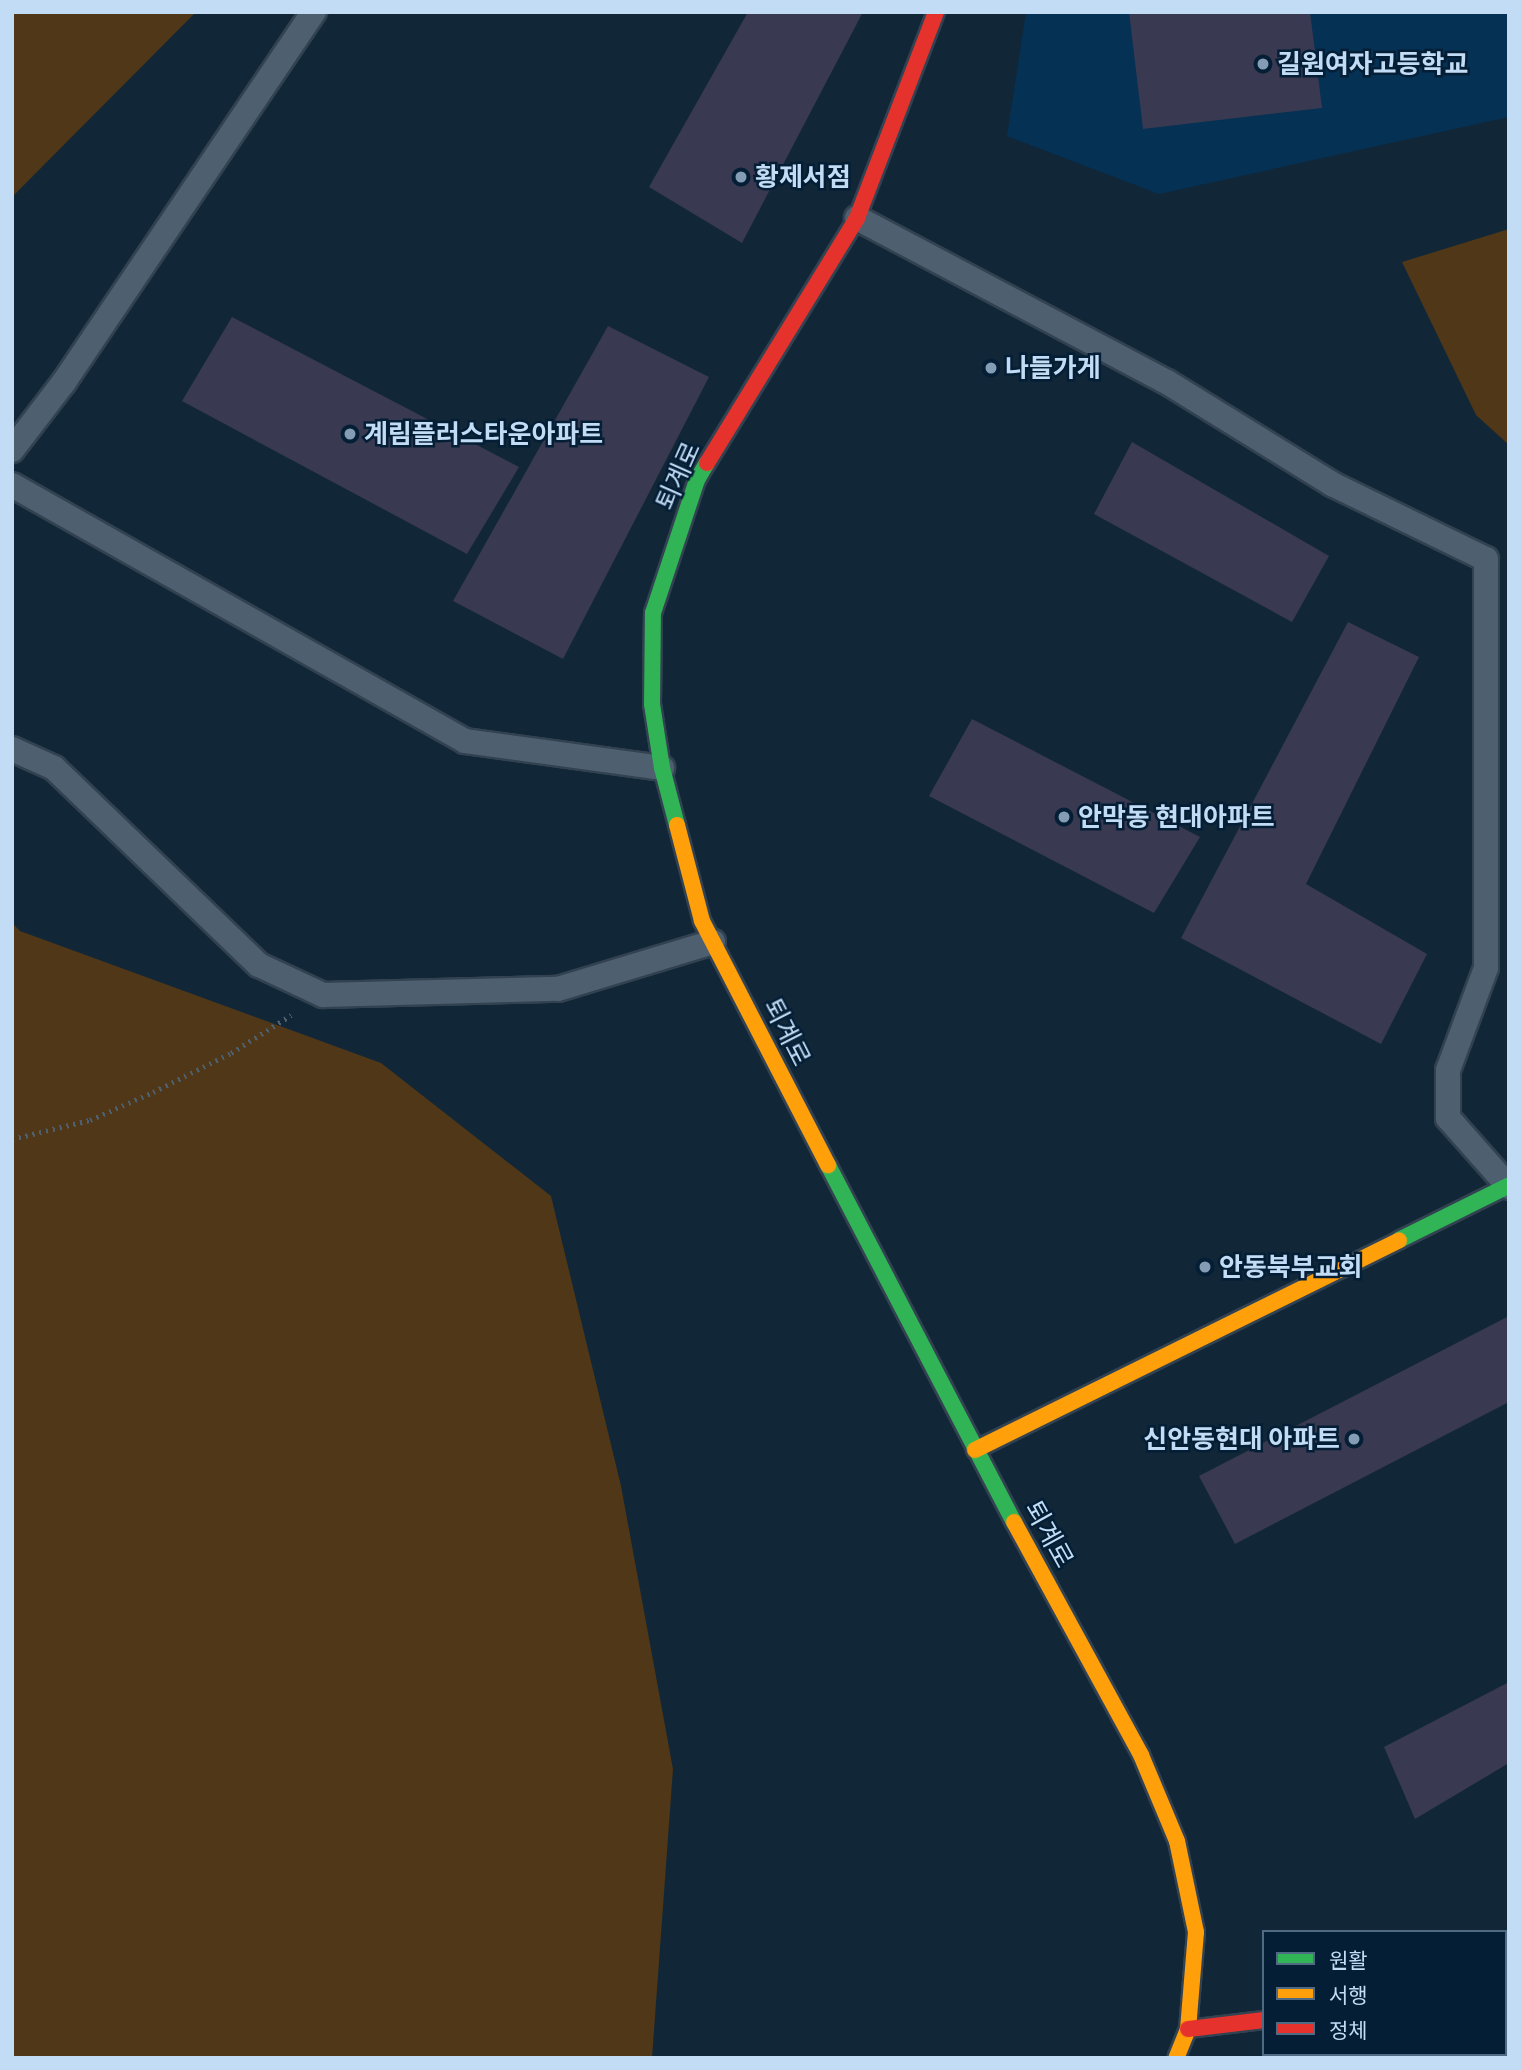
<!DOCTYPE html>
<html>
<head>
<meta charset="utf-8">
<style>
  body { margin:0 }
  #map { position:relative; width:1521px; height:2070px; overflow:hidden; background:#112738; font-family:"PT Sans Narrow","Noto Sans KR",sans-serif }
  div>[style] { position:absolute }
  .built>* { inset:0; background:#053154 }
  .green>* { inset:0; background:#4f3717 }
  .building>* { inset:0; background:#393951 }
  .path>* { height:4.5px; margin-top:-2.25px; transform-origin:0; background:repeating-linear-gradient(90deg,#4e5f6e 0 2px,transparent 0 7px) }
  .roads { filter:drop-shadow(2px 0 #324251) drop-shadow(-2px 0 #324251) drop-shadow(0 2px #324251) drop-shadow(0 -2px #324251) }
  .lane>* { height:24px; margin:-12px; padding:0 12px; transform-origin:12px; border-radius:12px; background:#4e6070 }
  .street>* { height:38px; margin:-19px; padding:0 19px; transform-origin:19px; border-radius:19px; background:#4e6070 }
  .fast>* { height:16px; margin:-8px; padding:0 8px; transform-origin:8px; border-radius:8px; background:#30b455 }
  .slow>* { height:16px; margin:-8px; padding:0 8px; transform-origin:8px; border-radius:8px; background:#ff9f0a }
  .jam>* { height:16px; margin:-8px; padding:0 8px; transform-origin:8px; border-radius:8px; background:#e5322d }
  .dots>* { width:19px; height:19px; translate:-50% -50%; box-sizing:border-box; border:4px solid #041e36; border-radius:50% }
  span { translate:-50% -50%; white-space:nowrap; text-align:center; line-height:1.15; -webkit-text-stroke:5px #041e36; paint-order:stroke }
  .poi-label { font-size:26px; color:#c2dcf6; font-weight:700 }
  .left { translate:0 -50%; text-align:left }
  .right { translate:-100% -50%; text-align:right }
  .street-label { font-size:26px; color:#c2dcf6 }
  .frame { position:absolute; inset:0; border:14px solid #c2dcf6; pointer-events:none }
  .legend { position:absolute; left:1262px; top:1930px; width:245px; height:126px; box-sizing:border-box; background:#041e36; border:2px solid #506a83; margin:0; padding:9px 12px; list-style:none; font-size:21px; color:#c2dcf6 }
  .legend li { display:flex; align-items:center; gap:14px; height:35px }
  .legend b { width:35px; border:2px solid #506a83 }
</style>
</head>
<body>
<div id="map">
  <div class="built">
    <i style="clip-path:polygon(1026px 12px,1509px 12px,1509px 117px,1159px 194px,1007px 136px)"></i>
  </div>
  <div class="green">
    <i style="clip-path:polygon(12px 12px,196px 12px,12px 197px)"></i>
    <i style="clip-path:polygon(1509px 229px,1509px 445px,1476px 415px,1402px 262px)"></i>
    <i style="clip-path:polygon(12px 923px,20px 931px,381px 1063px,551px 1196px,621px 1486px,673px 1769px,652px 2058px,12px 2058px)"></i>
  </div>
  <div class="building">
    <i style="clip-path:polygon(748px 12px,863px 12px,742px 243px,649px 187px)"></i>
    <i style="clip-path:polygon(1129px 12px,1310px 12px,1322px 108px,1143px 129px)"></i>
    <i style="clip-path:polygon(232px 317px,519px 467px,467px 554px,182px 401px)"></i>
    <i style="clip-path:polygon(608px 326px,709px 377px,563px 659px,453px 601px)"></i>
    <i style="clip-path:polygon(1132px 442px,1329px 556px,1292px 622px,1094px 514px)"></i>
    <i style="clip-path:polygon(1348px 622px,1419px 657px,1306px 884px,1427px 954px,1381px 1044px,1181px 938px)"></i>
    <i style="clip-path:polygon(972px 719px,1200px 837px,1154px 913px,929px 796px)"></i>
    <i style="clip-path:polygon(1509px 1316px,1509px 1402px,1235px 1544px,1199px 1476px)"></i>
    <i style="clip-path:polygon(1509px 1682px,1509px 1763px,1415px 1819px,1384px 1747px)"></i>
  </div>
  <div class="path">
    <i style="left:12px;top:1139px;width:80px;rotate:-13.7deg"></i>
    <i style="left:90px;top:1120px;width:69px;rotate:-24deg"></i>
    <i style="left:153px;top:1092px;width:87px;rotate:-26.6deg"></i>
    <i style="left:231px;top:1053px;width:71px;rotate:-32.3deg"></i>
  </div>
  <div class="roads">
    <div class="lane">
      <i style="left:857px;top:218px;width:351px;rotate:27.9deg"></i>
      <i style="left:1167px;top:382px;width:194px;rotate:31.7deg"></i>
      <i style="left:1332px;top:484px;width:171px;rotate:26deg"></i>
      <i style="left:1486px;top:559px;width:409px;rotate:90deg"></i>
      <i style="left:1486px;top:968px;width:109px;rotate:110.4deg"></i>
      <i style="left:1448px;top:1070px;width:48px;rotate:90deg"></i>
      <i style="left:1448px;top:1118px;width:92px;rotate:48.5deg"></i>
      <i style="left:12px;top:450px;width:86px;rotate:-52.6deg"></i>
      <i style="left:64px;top:382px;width:447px;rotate:-56deg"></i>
      <i style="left:12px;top:485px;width:520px;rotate:29.47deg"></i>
      <i style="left:465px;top:741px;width:199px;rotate:7.8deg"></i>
      <i style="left:12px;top:749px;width:46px;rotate:24.3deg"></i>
      <i style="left:54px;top:768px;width:284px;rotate:43.9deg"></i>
      <i style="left:259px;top:965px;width:71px;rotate:25.1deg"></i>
      <i style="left:323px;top:995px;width:235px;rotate:-1.5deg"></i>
      <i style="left:558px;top:989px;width:162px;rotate:-16.9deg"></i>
    </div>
    <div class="street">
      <i style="left:1505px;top:1981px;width:4px"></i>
      <i style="left:1410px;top:2058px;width:4px;rotate:-90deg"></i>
    </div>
    <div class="fast">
      <i style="left:677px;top:825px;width:59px;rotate:-104.7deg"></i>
      <i style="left:662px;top:768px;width:65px;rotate:-98.9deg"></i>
      <i style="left:652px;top:704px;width:91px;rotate:-89.4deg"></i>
      <i style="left:653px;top:613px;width:140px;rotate:-71.7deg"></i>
      <i style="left:697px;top:480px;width:20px;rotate:-60deg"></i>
      <i style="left:828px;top:1165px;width:403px;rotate:62.5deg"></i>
      <i style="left:1399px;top:1240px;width:122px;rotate:-26.4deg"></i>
    </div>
    <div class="slow">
      <i style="left:677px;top:825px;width:99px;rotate:75.4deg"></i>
      <i style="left:702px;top:921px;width:275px;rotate:62.7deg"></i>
      <i style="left:975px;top:1450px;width:473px;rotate:-26.3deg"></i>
      <i style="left:1014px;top:1522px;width:265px;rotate:61.4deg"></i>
      <i style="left:1141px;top:1755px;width:93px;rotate:67.3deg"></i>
      <i style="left:1177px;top:1841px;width:93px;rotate:78.2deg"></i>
      <i style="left:1196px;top:1932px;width:97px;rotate:94.7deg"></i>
      <i style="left:1188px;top:2029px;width:31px;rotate:112deg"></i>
    </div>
    <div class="jam">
      <i style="left:707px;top:463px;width:287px;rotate:-58.5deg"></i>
      <i style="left:857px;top:218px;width:221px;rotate:-69deg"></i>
      <i style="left:1188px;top:2029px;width:77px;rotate:-6.8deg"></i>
    </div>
  </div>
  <div class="dots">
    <i style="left:1263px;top:64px;background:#849db4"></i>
    <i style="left:741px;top:177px;background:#849db4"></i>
    <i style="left:991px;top:368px;background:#849db4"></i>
    <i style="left:350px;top:434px;background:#849db4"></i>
    <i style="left:1064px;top:817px;background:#849db4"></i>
    <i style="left:1205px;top:1267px;background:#849db4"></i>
    <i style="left:1354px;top:1439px;background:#849db4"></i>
  </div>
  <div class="poi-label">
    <span class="left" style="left:1277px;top:64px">길원여자고등학교</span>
    <span class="left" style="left:755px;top:177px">황제서점</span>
    <span class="left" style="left:1005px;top:368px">나들가게</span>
    <span class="left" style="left:364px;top:434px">계림플러스타운아파트</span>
    <span class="left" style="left:1078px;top:817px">안막동 현대아파트</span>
    <span class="left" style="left:1219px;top:1267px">안동북부교회</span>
    <span class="right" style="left:1340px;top:1439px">신안동현대 아파트</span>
  </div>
  <div class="street-label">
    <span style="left:678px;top:476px;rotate:-66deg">퇴계로</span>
    <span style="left:787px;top:1032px;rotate:63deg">퇴계로</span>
    <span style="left:1049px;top:1534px;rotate:61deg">퇴계로</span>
  </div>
  <div class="frame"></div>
  <ul class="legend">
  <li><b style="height:9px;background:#30b455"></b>원활</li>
  <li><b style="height:9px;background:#ff9f0a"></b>서행</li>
  <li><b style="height:9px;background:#e5322d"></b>정체</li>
  </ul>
</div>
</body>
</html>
